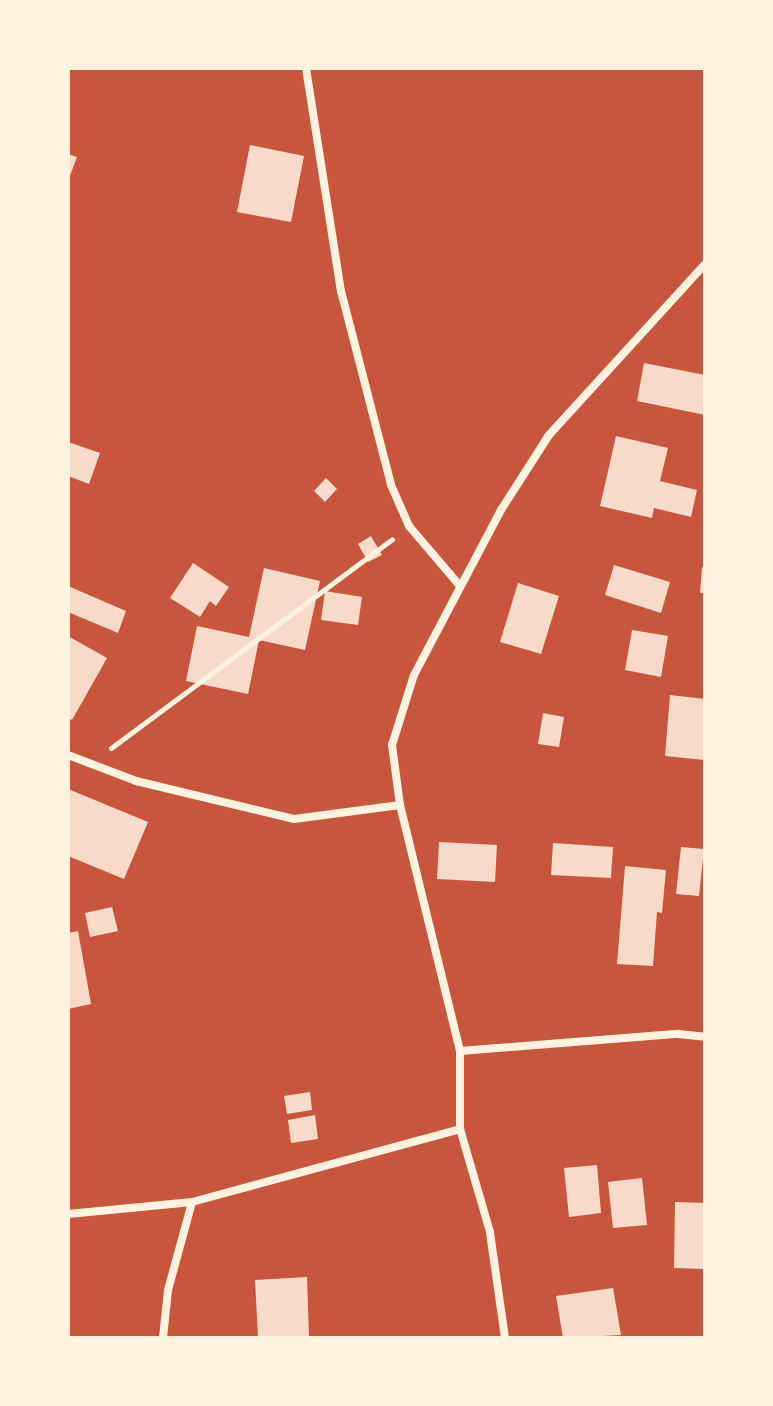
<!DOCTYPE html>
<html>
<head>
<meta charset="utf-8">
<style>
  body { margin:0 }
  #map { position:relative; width:773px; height:1406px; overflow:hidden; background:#c8553d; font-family:"DM Sans",sans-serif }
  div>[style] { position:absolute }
  .building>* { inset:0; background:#f7dbc8 }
  .path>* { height:5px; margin:-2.5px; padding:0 2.5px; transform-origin:2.5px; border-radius:2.5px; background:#fff3e0 }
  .minor>* { height:8px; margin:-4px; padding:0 4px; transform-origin:4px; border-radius:4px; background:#fff3e0 }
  span { translate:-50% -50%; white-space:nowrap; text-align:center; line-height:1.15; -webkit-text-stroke:8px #fff3e0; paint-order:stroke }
  .frame { position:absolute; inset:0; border:70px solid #fff3e0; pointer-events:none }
</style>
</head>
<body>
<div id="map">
  <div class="building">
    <i style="clip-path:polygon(250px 145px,304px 156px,291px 222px,237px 212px)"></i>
    <i style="clip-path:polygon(68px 154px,77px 157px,68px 181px)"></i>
    <i style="clip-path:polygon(644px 363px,705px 375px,705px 415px,637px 401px)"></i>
    <i style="clip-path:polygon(616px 436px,668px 448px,660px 481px,697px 490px,691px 517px,654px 508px,652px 518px,600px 506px)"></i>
    <i style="clip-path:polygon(68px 442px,100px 453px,89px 484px,68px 476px)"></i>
    <i style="clip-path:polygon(326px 478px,337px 489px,325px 502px,314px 491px)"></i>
    <i style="clip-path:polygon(371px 536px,382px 555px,368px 562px,358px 544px)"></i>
    <i style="clip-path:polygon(193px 563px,229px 587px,216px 606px,210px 601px,200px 617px,170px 598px)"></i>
    <i style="clip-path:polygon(614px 565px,670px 582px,661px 613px,605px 595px)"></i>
    <i style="clip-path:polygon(702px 567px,705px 567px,705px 593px,700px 593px)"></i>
    <i style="clip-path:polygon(264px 568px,320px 581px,305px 650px,259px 640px,248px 694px,186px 681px,197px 626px,249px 637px)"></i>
    <i style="clip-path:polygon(518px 583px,559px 596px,541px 654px,500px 642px)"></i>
    <i style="clip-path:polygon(68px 586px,126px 611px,118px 633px,68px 612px)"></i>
    <i style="clip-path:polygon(325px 591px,362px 597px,358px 625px,321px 620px)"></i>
    <i style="clip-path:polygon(632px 630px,668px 636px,661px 677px,625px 670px)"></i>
    <i style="clip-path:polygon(68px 636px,107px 658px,72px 720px,68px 718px)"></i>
    <i style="clip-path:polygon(670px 695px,705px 699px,705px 760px,665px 756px)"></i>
    <i style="clip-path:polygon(543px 713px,564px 717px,559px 747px,538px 744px)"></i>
    <i style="clip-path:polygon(68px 789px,148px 822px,124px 879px,68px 856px)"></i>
    <i style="clip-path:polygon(439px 842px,497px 845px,495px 882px,437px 879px)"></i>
    <i style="clip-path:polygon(553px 843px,613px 847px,611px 878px,551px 875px)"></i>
    <i style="clip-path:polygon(681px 847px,704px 849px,699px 896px,676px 894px)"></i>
    <i style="clip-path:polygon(625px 866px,666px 870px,662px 913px,657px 912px,653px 966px,617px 964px)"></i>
    <i style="clip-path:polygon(112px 907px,118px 931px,90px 937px,85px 913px)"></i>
    <i style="clip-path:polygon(78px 931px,91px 1004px,68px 1009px,68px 933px)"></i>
    <i style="clip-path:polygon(310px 1092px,312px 1110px,287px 1114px,284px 1096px)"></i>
    <i style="clip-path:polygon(315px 1115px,318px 1139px,291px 1143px,288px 1120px)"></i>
    <i style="clip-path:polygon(597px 1165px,601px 1213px,569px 1217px,564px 1168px)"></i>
    <i style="clip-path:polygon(642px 1178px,647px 1225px,613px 1228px,608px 1182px)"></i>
    <i style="clip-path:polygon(675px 1202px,705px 1203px,705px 1269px,674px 1268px)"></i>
    <i style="clip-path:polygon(307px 1277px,309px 1337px,258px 1338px,255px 1280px)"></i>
    <i style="clip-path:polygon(613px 1288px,621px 1335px,563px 1338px,556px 1296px)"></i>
  </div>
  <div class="path">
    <i style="left:111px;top:748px;width:350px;rotate:-36.6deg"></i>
  </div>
  <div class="minor">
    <i style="left:306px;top:68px;width:226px;rotate:81.1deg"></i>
    <i style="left:341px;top:291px;width:200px;rotate:75.5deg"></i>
    <i style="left:391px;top:485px;width:45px;rotate:66.3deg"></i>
    <i style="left:409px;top:526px;width:79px;rotate:49.6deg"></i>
    <i style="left:68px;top:755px;width:73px;rotate:20.9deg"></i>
    <i style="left:136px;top:781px;width:163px;rotate:13.5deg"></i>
    <i style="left:294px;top:819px;width:107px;rotate:-7.5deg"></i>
    <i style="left:460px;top:1051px;width:219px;rotate:-4.5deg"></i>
    <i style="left:678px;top:1034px;width:27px;rotate:6deg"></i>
    <i style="left:68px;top:1214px;width:125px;rotate:-5.5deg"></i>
    <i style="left:192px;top:1202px;width:278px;rotate:-15.2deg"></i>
    <i style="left:163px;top:1338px;width:48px;rotate:-84.1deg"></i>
    <i style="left:168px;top:1290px;width:91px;rotate:-74.7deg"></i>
    <i style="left:505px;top:1338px;width:107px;rotate:-98.1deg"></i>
    <i style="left:490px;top:1232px;width:107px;rotate:-106.2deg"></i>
    <i style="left:460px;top:1129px;width:78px;rotate:-90deg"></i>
    <i style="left:460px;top:1051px;width:253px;rotate:-103.7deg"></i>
    <i style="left:400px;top:805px;width:61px;rotate:-97.6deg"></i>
    <i style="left:392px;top:745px;width:73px;rotate:-72.6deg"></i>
    <i style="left:414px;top:675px;width:187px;rotate:-62.2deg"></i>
    <i style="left:501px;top:510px;width:89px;rotate:-57.4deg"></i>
    <i style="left:549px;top:435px;width:231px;rotate:-47.6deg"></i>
  </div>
  <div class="frame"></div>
</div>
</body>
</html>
